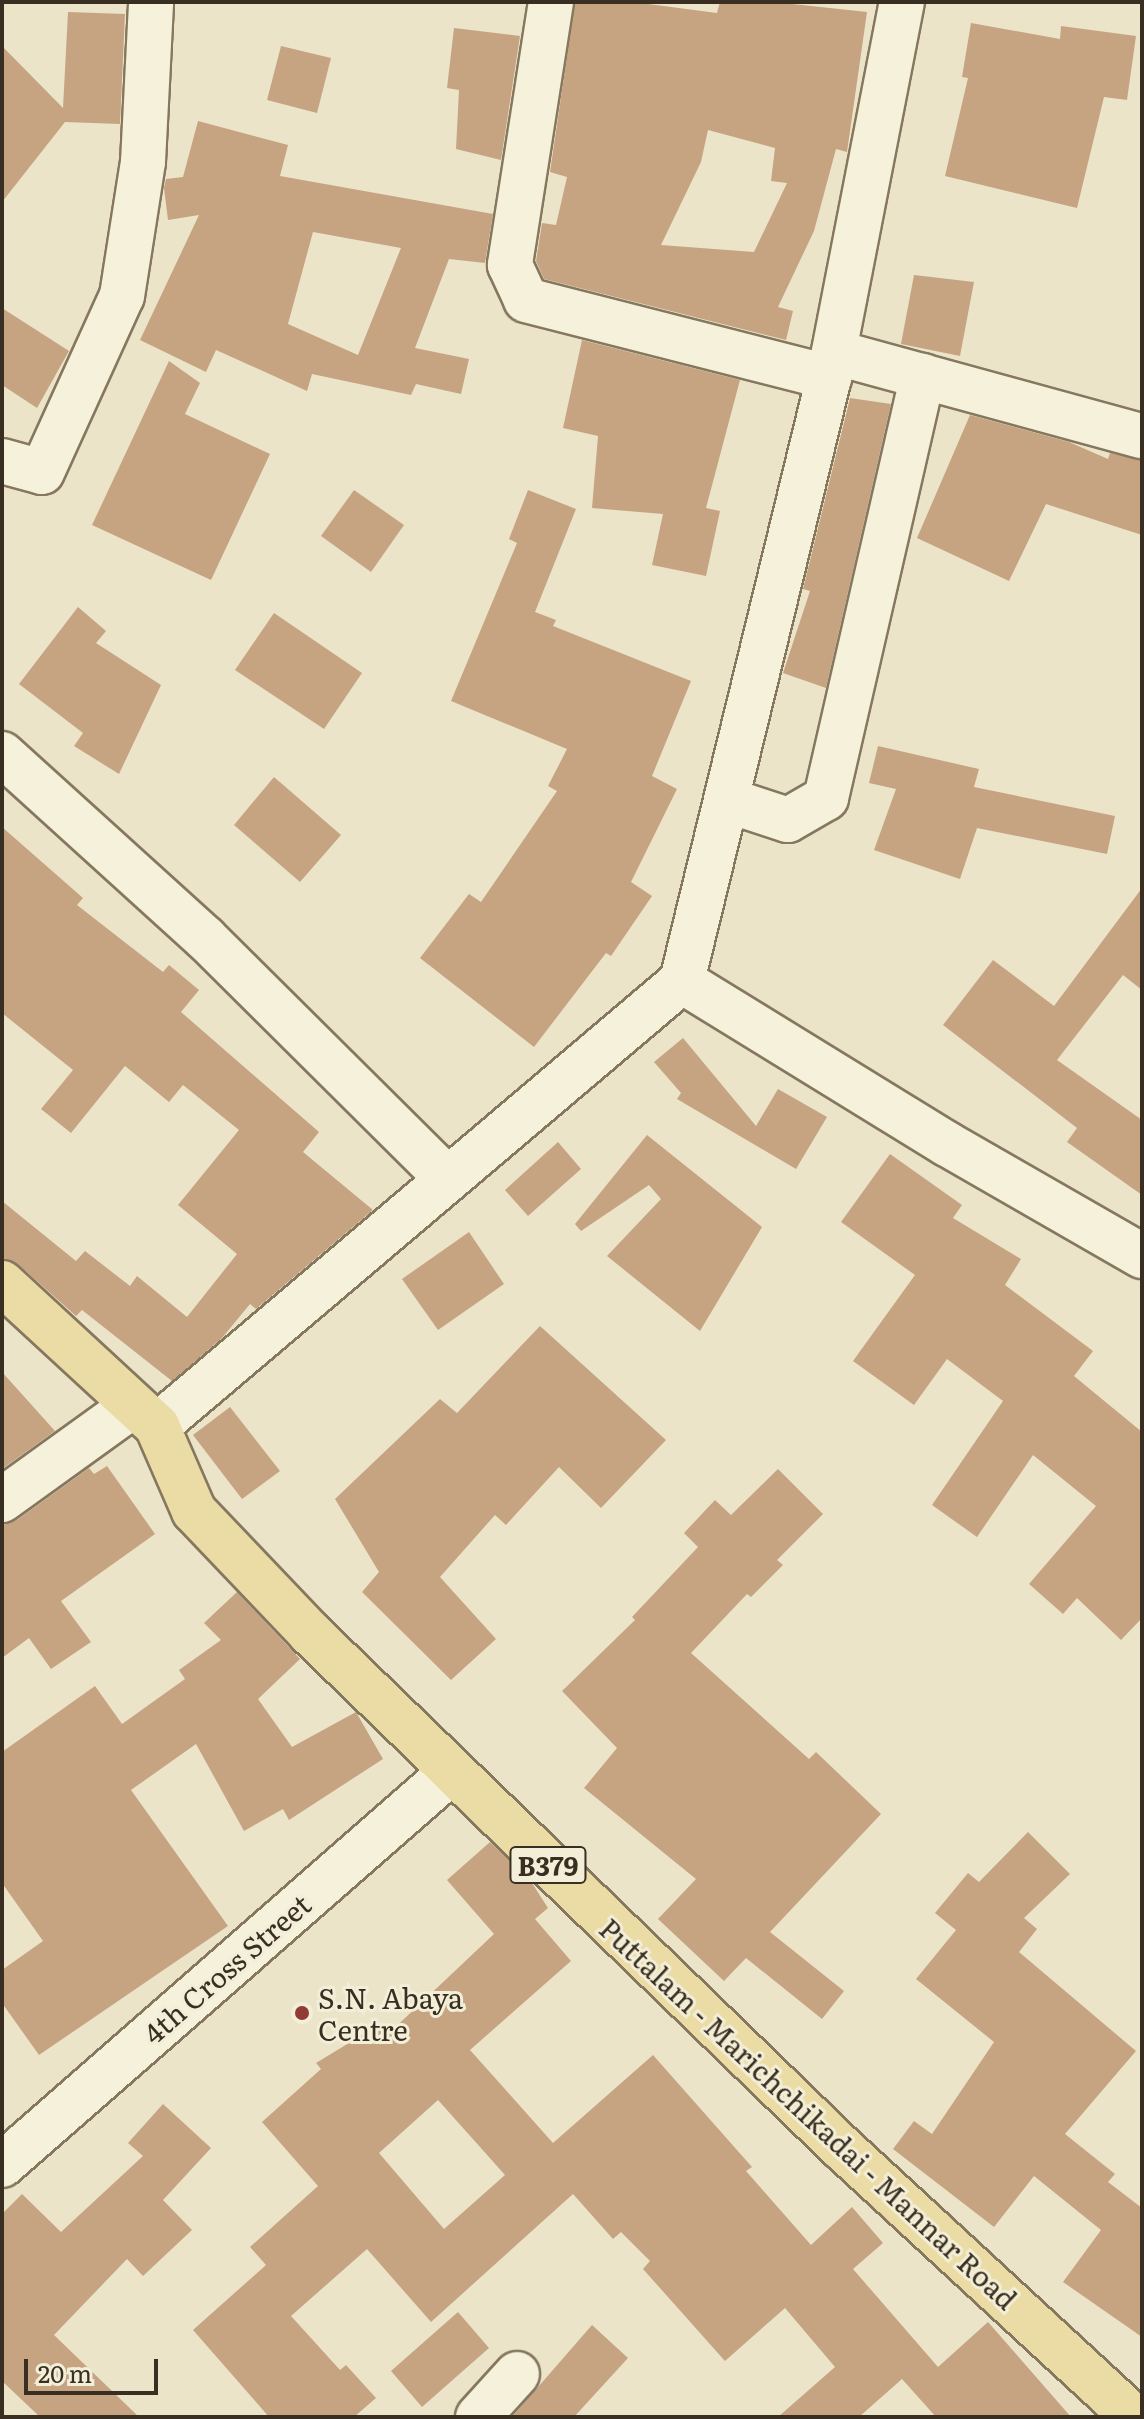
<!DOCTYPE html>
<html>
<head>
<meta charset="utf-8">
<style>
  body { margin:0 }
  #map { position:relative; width:1144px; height:2419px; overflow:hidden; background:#ebe4c9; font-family:Literata,serif }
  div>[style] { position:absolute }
  .building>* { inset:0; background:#c6a482 }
  .roads { filter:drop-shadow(2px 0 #86775f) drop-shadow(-2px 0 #86775f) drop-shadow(0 2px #86775f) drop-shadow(0 -2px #86775f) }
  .minor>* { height:44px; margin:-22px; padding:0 22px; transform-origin:22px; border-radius:22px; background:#f6f1db }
  .major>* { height:44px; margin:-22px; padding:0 22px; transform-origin:22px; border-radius:22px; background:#ebdba4 }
  .dots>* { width:22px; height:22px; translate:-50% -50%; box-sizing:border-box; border:4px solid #f3eed8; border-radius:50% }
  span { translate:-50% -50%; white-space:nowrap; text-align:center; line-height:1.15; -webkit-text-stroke:6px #f3eed8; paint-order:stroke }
  .shield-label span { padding:2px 6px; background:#f3eed8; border:2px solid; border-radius:6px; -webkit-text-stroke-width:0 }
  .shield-label { font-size:26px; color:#382e21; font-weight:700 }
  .street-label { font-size:28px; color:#382e21 }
  .poi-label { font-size:28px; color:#382e21 }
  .left { translate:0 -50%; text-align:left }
  .frame { position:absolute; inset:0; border:4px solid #382e21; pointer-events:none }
  .scale { position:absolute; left:24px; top:2359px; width:134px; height:36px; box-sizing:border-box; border:4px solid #382e21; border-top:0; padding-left:10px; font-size:24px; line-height:28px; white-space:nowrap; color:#382e21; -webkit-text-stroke:6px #f3eed8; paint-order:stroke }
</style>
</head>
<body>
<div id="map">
  <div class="building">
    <i style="clip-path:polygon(evenodd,575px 2px,633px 2px,717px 13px,720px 2px,774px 2px,867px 12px,847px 152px,836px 149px,814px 231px,778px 307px,793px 311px,786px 340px,544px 279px,536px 261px,542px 223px,556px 225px,567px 177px,550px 172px,575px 2px,708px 130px,775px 148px,771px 181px,787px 183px,754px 252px,661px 245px,701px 162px,708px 130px)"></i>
    <i style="clip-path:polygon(68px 12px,125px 14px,120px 124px,65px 122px,2px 202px,2px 46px,63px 108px)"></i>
    <i style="clip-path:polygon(971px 23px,1060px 39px,1061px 26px,1136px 36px,1127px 100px,1104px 97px,1077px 208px,945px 176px,968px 78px,962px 77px)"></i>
    <i style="clip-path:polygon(454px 28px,520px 36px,501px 160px,456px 149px,459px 90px,447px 88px)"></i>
    <i style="clip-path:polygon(281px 46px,331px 58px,317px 113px,267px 100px)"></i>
    <i style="clip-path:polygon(evenodd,198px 121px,288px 145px,280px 176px,493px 214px,485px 263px,449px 259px,415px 348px,469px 359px,461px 394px,416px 384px,411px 395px,312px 374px,307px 391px,216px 350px,206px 372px,140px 340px,199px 215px,168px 220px,164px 188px,166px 179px,183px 177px,198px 121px,313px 232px,401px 248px,358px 355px,288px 324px,313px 232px)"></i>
    <i style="clip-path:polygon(914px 275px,974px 282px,960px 356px,901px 344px)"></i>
    <i style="clip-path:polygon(2px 308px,69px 351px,37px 408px,2px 385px)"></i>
    <i style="clip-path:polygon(582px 340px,740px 380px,706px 508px,720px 511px,706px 576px,652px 565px,663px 514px,592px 508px,598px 436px,563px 428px)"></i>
    <i style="clip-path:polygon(169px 361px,200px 383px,185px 414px,270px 454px,211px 580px,92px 525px)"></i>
    <i style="clip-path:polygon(850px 398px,891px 404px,826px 688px,783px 673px,810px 591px,803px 589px)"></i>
    <i style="clip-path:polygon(970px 415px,1069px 442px,1108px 459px,1110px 453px,1142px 460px,1142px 535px,1046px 504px,1009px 581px,917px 538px)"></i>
    <i style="clip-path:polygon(354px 490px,404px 525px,371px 572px,321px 536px)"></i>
    <i style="clip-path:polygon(528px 490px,576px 509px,535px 612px,556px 620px,553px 626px,691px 681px,652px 776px,677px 789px,631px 882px,652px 896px,611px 956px,606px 953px,534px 1047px,420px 958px,469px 894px,481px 902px,557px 791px,548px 786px,567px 749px,451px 701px,517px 543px,509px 539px)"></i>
    <i style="clip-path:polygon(78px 607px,106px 631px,96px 643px,161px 685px,119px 774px,74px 746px,83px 733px,19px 684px)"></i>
    <i style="clip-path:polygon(274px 613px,362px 673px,324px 729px,235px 670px)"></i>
    <i style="clip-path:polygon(878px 746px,979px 769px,974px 787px,1115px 816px,1107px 854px,977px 828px,960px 879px,874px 850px,896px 789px,869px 783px)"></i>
    <i style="clip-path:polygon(274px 777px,341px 835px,300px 882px,234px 825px)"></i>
    <i style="clip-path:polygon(2px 827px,83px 898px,77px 905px,163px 972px,169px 965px,199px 990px,181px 1012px,319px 1132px,303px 1152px,373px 1210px,256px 1309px,250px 1304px,222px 1338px,172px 1381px,82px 1310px,76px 1316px,19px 1265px,2px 1259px,2px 1201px,76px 1261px,85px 1251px,130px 1286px,137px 1276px,187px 1317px,237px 1254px,178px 1205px,239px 1130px,183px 1085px,169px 1102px,125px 1066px,71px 1133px,41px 1109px,73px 1070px,2px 1013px)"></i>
    <i style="clip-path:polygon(1142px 888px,1142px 990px,1123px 975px,1057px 1060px,1142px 1120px,1142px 1195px,1067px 1142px,1077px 1128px,943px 1025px,993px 960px,1054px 1006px)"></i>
    <i style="clip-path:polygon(683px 1038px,756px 1126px,778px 1089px,827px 1117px,796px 1169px,677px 1099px,681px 1093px,654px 1062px)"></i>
    <i style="clip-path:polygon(647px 1135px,762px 1227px,700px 1331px,607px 1256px,661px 1199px,649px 1185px,581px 1231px,575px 1224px)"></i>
    <i style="clip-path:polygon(558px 1142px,581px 1169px,528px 1216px,505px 1190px)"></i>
    <i style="clip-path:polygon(890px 1154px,962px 1205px,953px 1218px,1021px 1259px,1005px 1285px,1093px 1351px,1074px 1376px,1142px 1432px,1142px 1618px,1121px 1640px,1077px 1598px,1063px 1614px,1029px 1584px,1096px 1506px,1033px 1455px,977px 1537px,932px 1505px,1003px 1401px,947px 1359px,914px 1405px,853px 1361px,915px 1275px,841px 1222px)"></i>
    <i style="clip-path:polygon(469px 1232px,504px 1284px,438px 1330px,402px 1279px)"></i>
    <i style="clip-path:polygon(540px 1326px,666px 1440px,601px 1508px,559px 1467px,506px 1525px,495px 1515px,440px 1577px,496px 1639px,451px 1680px,362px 1592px,379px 1572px,335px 1499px,440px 1399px,457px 1413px)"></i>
    <i style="clip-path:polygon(2px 1372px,55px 1431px,2px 1469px)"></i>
    <i style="clip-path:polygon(230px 1407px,280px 1471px,242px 1499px,193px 1435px)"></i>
    <i style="clip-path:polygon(107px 1466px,155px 1534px,61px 1601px,91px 1642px,51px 1669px,29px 1638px,2px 1658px,2px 1525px,17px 1520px,89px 1468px,94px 1474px)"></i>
    <i style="clip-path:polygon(778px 1469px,823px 1514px,777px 1560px,783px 1565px,751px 1597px,747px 1594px,691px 1653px,809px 1759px,816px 1752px,881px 1814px,770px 1932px,844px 1991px,822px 2019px,746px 1958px,724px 1981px,658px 1919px,696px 1879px,584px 1788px,617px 1748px,562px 1691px,635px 1620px,632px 1617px,698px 1547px,684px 1533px,715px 1500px,731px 1515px)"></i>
    <i style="clip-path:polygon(237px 1592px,300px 1659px,258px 1699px,292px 1747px,356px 1712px,383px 1759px,289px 1820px,283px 1809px,244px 1831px,196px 1744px,131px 1790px,228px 1926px,39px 2055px,2px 2003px,2px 1970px,43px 1941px,2px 1883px,2px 1752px,95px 1686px,122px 1724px,185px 1679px,179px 1670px,221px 1640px,204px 1623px)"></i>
    <i style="clip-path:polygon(1028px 1832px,1070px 1874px,1024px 1918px,1037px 1929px,1019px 1952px,1136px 2051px,1065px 2134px,1115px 2174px,1108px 2182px,1142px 2208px,1142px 2337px,1063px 2282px,1101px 2230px,1034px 2176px,994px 2227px,893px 2149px,914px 2121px,932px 2134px,994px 2042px,916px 1979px,956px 1930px,935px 1913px,968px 1873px,979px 1882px)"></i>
    <i style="clip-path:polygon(evenodd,490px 1842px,530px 1880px,548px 1908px,535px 1919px,571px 1961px,470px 2050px,553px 2143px,653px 2055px,752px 2167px,746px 2171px,811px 2245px,852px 2207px,883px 2243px,853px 2269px,938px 2367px,988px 2322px,1071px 2417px,936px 2417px,902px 2379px,859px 2417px,778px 2417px,835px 2367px,785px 2308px,725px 2361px,643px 2269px,650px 2261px,621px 2232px,613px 2239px,573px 2194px,431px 2322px,367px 2249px,291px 2316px,340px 2370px,346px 2365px,376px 2398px,354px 2417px,269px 2417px,193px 2330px,266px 2265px,250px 2247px,318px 2186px,262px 2122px,321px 2069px,316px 2063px,377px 2026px,386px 2036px,494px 1934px,447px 1880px,490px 1842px,438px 2100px,505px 2175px,444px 2229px,379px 2153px,438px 2100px)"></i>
    <i style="clip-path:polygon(163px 2104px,211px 2148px,163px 2200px,192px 2230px,143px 2276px,127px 2259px,54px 2335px,139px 2417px,40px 2417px,2px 2381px,2px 2214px,22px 2194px,61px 2232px,143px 2156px,128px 2143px)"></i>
    <i style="clip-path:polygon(458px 2312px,489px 2348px,422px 2407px,391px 2371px)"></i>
    <i style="clip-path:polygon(592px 2325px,628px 2358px,574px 2417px,512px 2417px)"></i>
  </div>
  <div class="roads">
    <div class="minor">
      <i style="left:551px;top:2px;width:266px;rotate:98.9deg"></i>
      <i style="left:510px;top:265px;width:38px;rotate:65deg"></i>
      <i style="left:526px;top:300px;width:313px;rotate:14.3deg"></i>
      <i style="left:834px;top:352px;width:319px;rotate:15.3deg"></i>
      <i style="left:2px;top:461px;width:41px;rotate:15.4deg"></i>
      <i style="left:42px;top:472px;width:193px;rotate:-65.6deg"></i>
      <i style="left:122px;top:296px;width:136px;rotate:-81.1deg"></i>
      <i style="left:143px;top:162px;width:160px;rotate:-87.1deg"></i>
      <i style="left:2px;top:754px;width:274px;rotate:42.2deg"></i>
      <i style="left:205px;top:938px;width:342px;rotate:44.8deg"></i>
      <i style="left:727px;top:800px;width:64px;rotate:18.2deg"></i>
      <i style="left:788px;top:820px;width:44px;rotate:-30.1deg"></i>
      <i style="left:826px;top:798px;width:433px;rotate:-77.1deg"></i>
      <i style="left:682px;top:981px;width:311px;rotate:31.6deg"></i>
      <i style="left:947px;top:1144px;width:225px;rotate:29.9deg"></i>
      <i style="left:157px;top:1426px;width:688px;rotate:-40.29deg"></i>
      <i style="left:682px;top:981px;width:622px;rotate:-76.32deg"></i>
      <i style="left:829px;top:377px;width:382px;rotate:-79deg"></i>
      <i style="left:2px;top:1500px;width:159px;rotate:-35.8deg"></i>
      <i style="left:2px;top:2165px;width:597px;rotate:-41.19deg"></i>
      <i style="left:478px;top:2417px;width:58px;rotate:-47.8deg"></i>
    </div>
    <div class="major">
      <i style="left:2px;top:1283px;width:211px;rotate:42.7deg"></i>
      <i style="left:157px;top:1426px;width:93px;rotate:66.5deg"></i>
      <i style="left:194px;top:1511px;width:168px;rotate:46.4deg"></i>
      <i style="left:310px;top:1633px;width:739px;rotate:44.07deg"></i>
      <i style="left:841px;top:2147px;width:398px;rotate:42.7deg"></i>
    </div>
  </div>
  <div class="dots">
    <i style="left:302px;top:2013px;background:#903b33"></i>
  </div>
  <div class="shield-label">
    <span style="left:548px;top:1865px">B379</span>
  </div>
  <div class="street-label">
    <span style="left:226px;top:1968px;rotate:-41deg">4th Cross Street</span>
    <span style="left:809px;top:2113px;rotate:43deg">Puttalam - Marichchikadai - Mannar Road</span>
  </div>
  <div class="poi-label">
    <span class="left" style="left:318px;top:2013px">S.N. Abaya<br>Centre</span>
  </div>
  <div class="frame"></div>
  <div class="scale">20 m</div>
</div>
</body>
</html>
